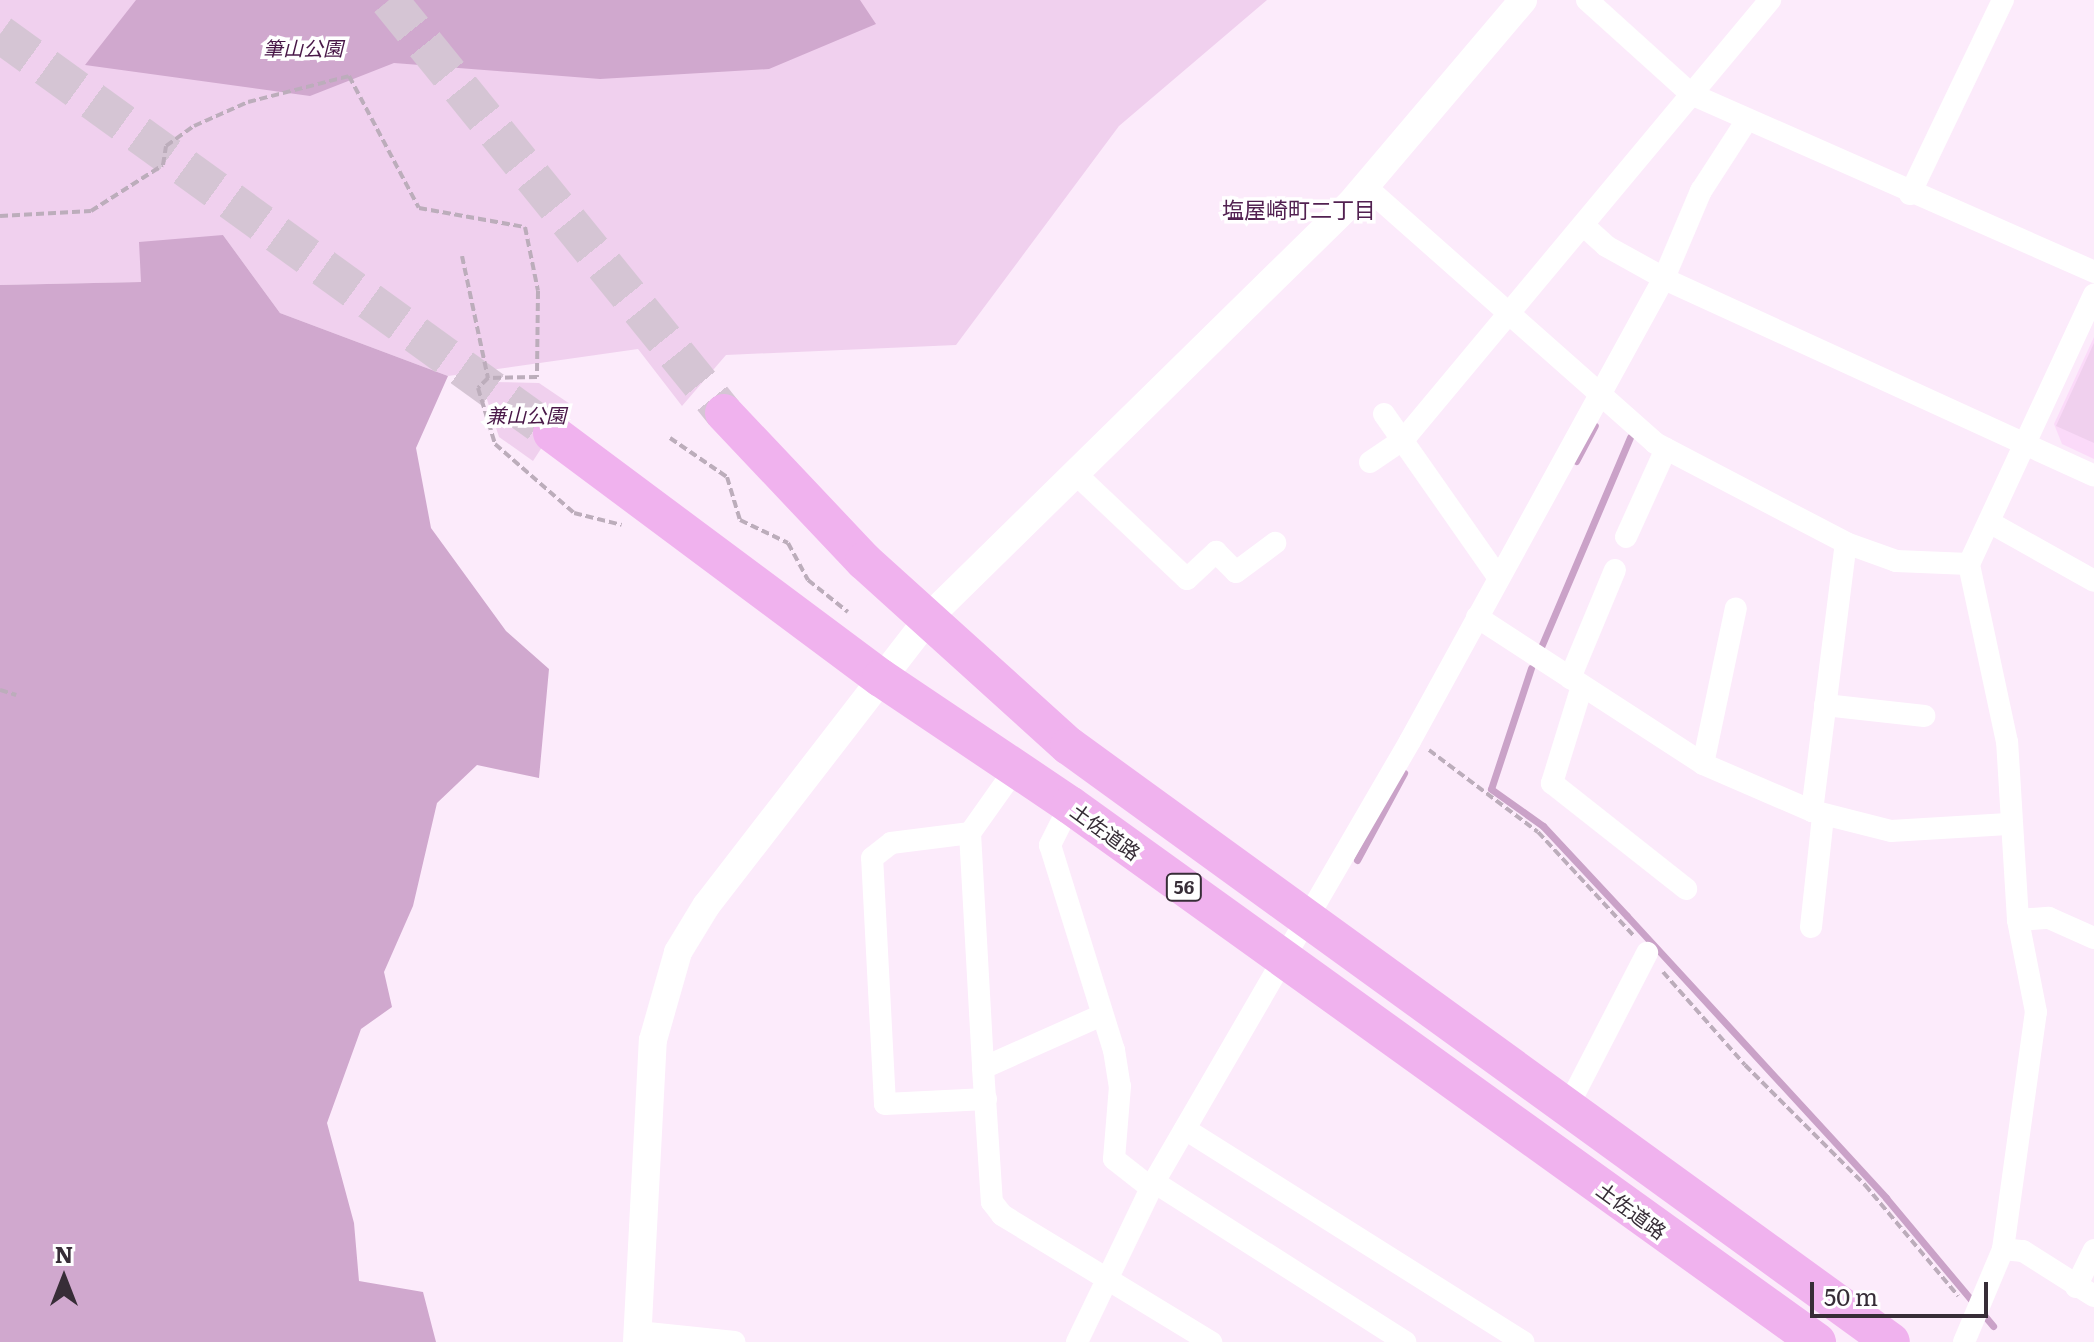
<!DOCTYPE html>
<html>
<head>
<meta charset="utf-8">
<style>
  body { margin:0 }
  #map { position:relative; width:2094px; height:1342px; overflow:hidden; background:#fcebfb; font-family:Literata,"Noto Sans JP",serif }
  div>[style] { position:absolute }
  .built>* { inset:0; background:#fbdaf9 }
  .green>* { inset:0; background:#f0d0ee }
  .forest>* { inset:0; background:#d0a8ce }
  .stream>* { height:7px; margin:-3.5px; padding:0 3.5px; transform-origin:3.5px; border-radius:3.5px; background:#caa2c8 }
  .trunk-tunnel>* { height:38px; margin-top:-19px; transform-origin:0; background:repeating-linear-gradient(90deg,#d5c5d4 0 38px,transparent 0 57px) }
  .path>* { height:4px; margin-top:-2px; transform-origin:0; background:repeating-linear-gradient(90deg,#bcadbb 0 8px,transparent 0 12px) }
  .minor>* { height:22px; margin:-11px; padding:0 11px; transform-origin:11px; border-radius:11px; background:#fff }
  .tertiary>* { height:28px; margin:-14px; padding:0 14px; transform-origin:14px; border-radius:14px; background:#fff }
  .trunk>* { height:38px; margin:-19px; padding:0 19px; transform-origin:19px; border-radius:19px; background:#f0b2ee }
  span { translate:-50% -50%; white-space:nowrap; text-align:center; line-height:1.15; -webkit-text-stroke:7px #fff; paint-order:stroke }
  .shield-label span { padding:2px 6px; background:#fff; border:2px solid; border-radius:6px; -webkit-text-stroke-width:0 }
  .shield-label { font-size:18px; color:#372d37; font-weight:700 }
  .park-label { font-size:20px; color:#481747; font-style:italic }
  .street-label { font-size:20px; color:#372d37 }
  .neighbourhood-label { font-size:22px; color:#522151 }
  .north { position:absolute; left:24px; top:1238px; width:80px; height:80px; -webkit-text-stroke:6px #fff; paint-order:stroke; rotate:0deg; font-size:22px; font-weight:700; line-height:32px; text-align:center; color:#372d37 }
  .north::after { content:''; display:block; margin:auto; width:28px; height:36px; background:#372d37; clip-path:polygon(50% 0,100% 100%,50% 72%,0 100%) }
  .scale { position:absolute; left:1810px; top:1282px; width:178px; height:36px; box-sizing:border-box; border:4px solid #372d37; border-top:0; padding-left:10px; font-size:24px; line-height:28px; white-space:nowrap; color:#372d37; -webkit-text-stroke:6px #fff; paint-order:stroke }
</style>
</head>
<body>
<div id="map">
  <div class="built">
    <i style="clip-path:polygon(2094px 337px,2094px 459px,2062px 444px,2054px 424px)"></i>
  </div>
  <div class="green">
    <i style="clip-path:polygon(0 0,1267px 0,1119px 126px,956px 345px,726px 355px,682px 406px,638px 349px,448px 376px,280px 313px,223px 235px,142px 282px,0 285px)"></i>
    <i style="clip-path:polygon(2094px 343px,2094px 443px,2056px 426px)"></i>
    <i style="clip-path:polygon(493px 382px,539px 383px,570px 404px,533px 461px,499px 437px,484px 390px)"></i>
  </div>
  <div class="forest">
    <i style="clip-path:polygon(136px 0,860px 0,876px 24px,769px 69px,600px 79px,394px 63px,310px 96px,85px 65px)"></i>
    <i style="clip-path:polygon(223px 235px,280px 313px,448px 376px,416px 448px,431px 528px,506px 631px,549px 669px,539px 778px,477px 765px,437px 803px,413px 906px,384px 972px,392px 1007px,361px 1029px,327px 1123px,354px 1223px,359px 1281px,423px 1292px,436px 1342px,0 1342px,0 285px,141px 282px,139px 242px)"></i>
  </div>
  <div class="stream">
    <i style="left:1576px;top:461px;width:40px;rotate:-62deg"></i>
    <i style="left:1541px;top:647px;width:228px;rotate:-67deg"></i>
    <i style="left:1531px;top:668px;width:127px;rotate:108.3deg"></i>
    <i style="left:1491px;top:789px;width:64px;rotate:35.4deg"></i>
    <i style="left:1543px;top:826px;width:123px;rotate:47deg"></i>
    <i style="left:1627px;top:916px;width:383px;rotate:47.4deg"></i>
    <i style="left:1886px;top:1198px;width:167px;rotate:50.1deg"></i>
    <i style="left:1357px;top:860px;width:99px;rotate:-61.6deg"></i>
  </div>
  <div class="trunk-tunnel">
    <i style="left:389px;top:0;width:532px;rotate:50.95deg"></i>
    <i style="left:0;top:34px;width:681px;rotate:35.86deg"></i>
  </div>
  <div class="path">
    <i style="left:0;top:216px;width:91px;rotate:-3.1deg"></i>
    <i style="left:91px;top:211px;width:85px;rotate:-32.6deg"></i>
    <i style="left:163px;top:165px;width:19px;rotate:-81deg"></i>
    <i style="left:166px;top:146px;width:34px;rotate:-36deg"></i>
    <i style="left:194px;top:126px;width:59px;rotate:-24deg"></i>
    <i style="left:248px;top:102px;width:104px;rotate:-14.4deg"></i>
    <i style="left:349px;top:76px;width:149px;rotate:62.1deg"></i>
    <i style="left:419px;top:208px;width:108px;rotate:10.2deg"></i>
    <i style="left:525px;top:227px;width:65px;rotate:78.5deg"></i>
    <i style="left:538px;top:291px;width:86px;rotate:90.7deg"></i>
    <i style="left:537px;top:377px;width:49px;rotate:178.8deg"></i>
    <i style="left:462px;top:256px;width:125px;rotate:78deg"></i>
    <i style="left:488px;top:378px;width:14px;rotate:135deg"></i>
    <i style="left:478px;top:388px;width:59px;rotate:73.1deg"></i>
    <i style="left:495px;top:444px;width:105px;rotate:41.1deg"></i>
    <i style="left:574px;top:513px;width:49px;rotate:14deg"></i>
    <i style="left:670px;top:438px;width:69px;rotate:34.4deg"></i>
    <i style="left:727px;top:477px;width:45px;rotate:73.2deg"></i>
    <i style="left:740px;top:520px;width:53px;rotate:25.6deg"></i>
    <i style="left:788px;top:543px;width:42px;rotate:61.6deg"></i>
    <i style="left:808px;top:580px;width:51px;rotate:38.7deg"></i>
    <i style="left:0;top:690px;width:17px;rotate:17deg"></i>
    <i style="left:1429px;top:750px;width:136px;rotate:37deg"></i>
    <i style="left:1538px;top:832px;width:143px;rotate:47.3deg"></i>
    <i style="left:1663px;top:972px;width:124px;rotate:48.6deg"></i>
    <i style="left:1745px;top:1065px;width:170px;rotate:45deg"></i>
    <i style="left:1865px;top:1185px;width:145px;rotate:50deg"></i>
  </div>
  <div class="minor">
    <i style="left:1587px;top:0;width:140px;rotate:42.1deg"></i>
    <i style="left:1691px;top:94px;width:441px;rotate:23.8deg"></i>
    <i style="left:1366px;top:187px;width:386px;rotate:41.5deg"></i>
    <i style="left:1655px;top:443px;width:216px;rotate:27.6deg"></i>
    <i style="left:1846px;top:543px;width:53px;rotate:19.8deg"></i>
    <i style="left:1896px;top:561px;width:73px;rotate:2.4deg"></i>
    <i style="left:1910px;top:194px;width:215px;rotate:-64.4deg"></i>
    <i style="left:1583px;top:225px;width:31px;rotate:42deg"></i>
    <i style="left:1606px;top:246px;width:74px;rotate:29deg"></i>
    <i style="left:1671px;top:282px;width:465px;rotate:24.6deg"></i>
    <i style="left:1384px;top:414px;width:200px;rotate:55deg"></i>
    <i style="left:1370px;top:462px;width:41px;rotate:-34.1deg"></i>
    <i style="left:1404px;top:439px;width:572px;rotate:-50.18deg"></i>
    <i style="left:1078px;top:476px;width:150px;rotate:43.4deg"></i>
    <i style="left:1187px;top:579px;width:40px;rotate:-43deg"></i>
    <i style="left:1216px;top:552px;width:28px;rotate:45deg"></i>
    <i style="left:1236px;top:572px;width:49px;rotate:-36.6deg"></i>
    <i style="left:1989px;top:522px;width:120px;rotate:29.3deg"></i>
    <i style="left:1626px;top:537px;width:97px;rotate:-65.6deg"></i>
    <i style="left:1477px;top:617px;width:270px;rotate:33deg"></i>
    <i style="left:1703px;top:764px;width:119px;rotate:23.3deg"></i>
    <i style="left:1812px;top:811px;width:81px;rotate:14.2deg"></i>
    <i style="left:1891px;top:831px;width:117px;rotate:-3.4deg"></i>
    <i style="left:1570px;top:678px;width:117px;rotate:-67.4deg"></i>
    <i style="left:1582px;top:686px;width:102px;rotate:107.2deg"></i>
    <i style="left:1552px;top:783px;width:171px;rotate:38.3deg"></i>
    <i style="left:1825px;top:705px;width:100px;rotate:6.3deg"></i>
    <i style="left:1703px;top:764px;width:159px;rotate:-78.1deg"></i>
    <i style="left:1070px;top:805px;width:45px;rotate:116.6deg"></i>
    <i style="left:1050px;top:845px;width:215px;rotate:72.7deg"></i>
    <i style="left:1114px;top:1050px;width:36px;rotate:81deg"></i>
    <i style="left:1120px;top:1086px;width:73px;rotate:94.7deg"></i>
    <i style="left:1114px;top:1159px;width:47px;rotate:38.1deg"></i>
    <i style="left:1812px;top:811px;width:270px;rotate:-82.8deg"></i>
    <i style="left:970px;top:833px;width:235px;rotate:86.8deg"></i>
    <i style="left:2018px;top:920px;width:31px;rotate:-4deg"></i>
    <i style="left:2049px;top:918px;width:49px;rotate:24deg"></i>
    <i style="left:1811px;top:927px;width:112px;rotate:-83.8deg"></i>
    <i style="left:1102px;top:1015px;width:130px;rotate:156deg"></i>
    <i style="left:983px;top:1068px;width:134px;rotate:86.2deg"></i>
    <i style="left:992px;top:1202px;width:16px;rotate:52deg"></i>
    <i style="left:1002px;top:1215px;width:245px;rotate:31.3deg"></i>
    <i style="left:986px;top:1099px;width:101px;rotate:177.2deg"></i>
    <i style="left:885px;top:1104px;width:246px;rotate:-93deg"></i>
    <i style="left:872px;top:858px;width:24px;rotate:-38deg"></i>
    <i style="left:891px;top:843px;width:80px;rotate:-7.2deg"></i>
    <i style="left:970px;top:833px;width:80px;rotate:-54.7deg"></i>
    <i style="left:1566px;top:1110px;width:177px;rotate:-62.7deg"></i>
    <i style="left:1185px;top:1129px;width:400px;rotate:32.2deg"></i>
    <i style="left:1154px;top:1182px;width:298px;rotate:32.5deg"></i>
    <i style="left:2003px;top:1249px;width:20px;rotate:6deg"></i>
    <i style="left:2023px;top:1251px;width:84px;rotate:32.4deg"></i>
    <i style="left:2076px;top:1287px;width:41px;rotate:-64.1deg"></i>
    <i style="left:638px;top:1332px;width:97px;rotate:5.9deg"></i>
    <i style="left:1077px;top:1342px;width:178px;rotate:-64.3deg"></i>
    <i style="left:1154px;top:1182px;width:510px;rotate:-59.86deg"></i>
    <i style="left:1410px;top:741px;width:528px;rotate:-61.25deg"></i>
    <i style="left:1664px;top:278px;width:95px;rotate:-67deg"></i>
    <i style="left:1701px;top:191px;width:85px;rotate:-57.1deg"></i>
    <i style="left:1964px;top:1342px;width:101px;rotate:-67.2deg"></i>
    <i style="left:2003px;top:1249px;width:239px;rotate:-82.1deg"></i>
    <i style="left:2036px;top:1012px;width:94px;rotate:-101.1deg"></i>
    <i style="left:2018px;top:920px;width:178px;rotate:-93.5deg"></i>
    <i style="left:2007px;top:742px;width:182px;rotate:-102.1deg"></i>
    <i style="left:1969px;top:564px;width:297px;rotate:-65.1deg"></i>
  </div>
  <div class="tertiary">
    <i style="left:637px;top:1342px;width:302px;rotate:-87deg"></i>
    <i style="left:653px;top:1040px;width:91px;rotate:-74.1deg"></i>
    <i style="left:678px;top:952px;width:54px;rotate:-58.7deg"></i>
    <i style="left:706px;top:906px;width:368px;rotate:-52.3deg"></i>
    <i style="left:931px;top:615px;width:588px;rotate:-44.45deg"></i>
    <i style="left:1351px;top:203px;width:266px;rotate:-49.7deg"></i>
  </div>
  <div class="trunk">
    <i style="left:724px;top:413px;width:204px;rotate:46.6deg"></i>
    <i style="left:864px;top:561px;width:276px;rotate:42.1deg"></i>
    <i style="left:1069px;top:746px;width:1015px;rotate:35.94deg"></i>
    <i style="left:552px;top:433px;width:410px;rotate:36.7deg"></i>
    <i style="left:881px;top:678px;width:228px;rotate:33.9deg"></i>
    <i style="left:1070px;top:805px;width:920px;rotate:35.71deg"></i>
  </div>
  <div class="shield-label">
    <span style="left:1184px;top:887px">56</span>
  </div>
  <div class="park-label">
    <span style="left:303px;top:47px">筆山公園</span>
    <span style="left:526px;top:414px">兼山公園</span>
  </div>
  <div class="street-label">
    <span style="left:1106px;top:831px;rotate:36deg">土佐道路</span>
    <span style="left:1632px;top:1210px;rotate:36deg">土佐道路</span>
  </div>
  <div class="neighbourhood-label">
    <span style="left:1299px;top:209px">塩屋崎町二丁目</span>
  </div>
  <div class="north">N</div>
  <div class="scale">50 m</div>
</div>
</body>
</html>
